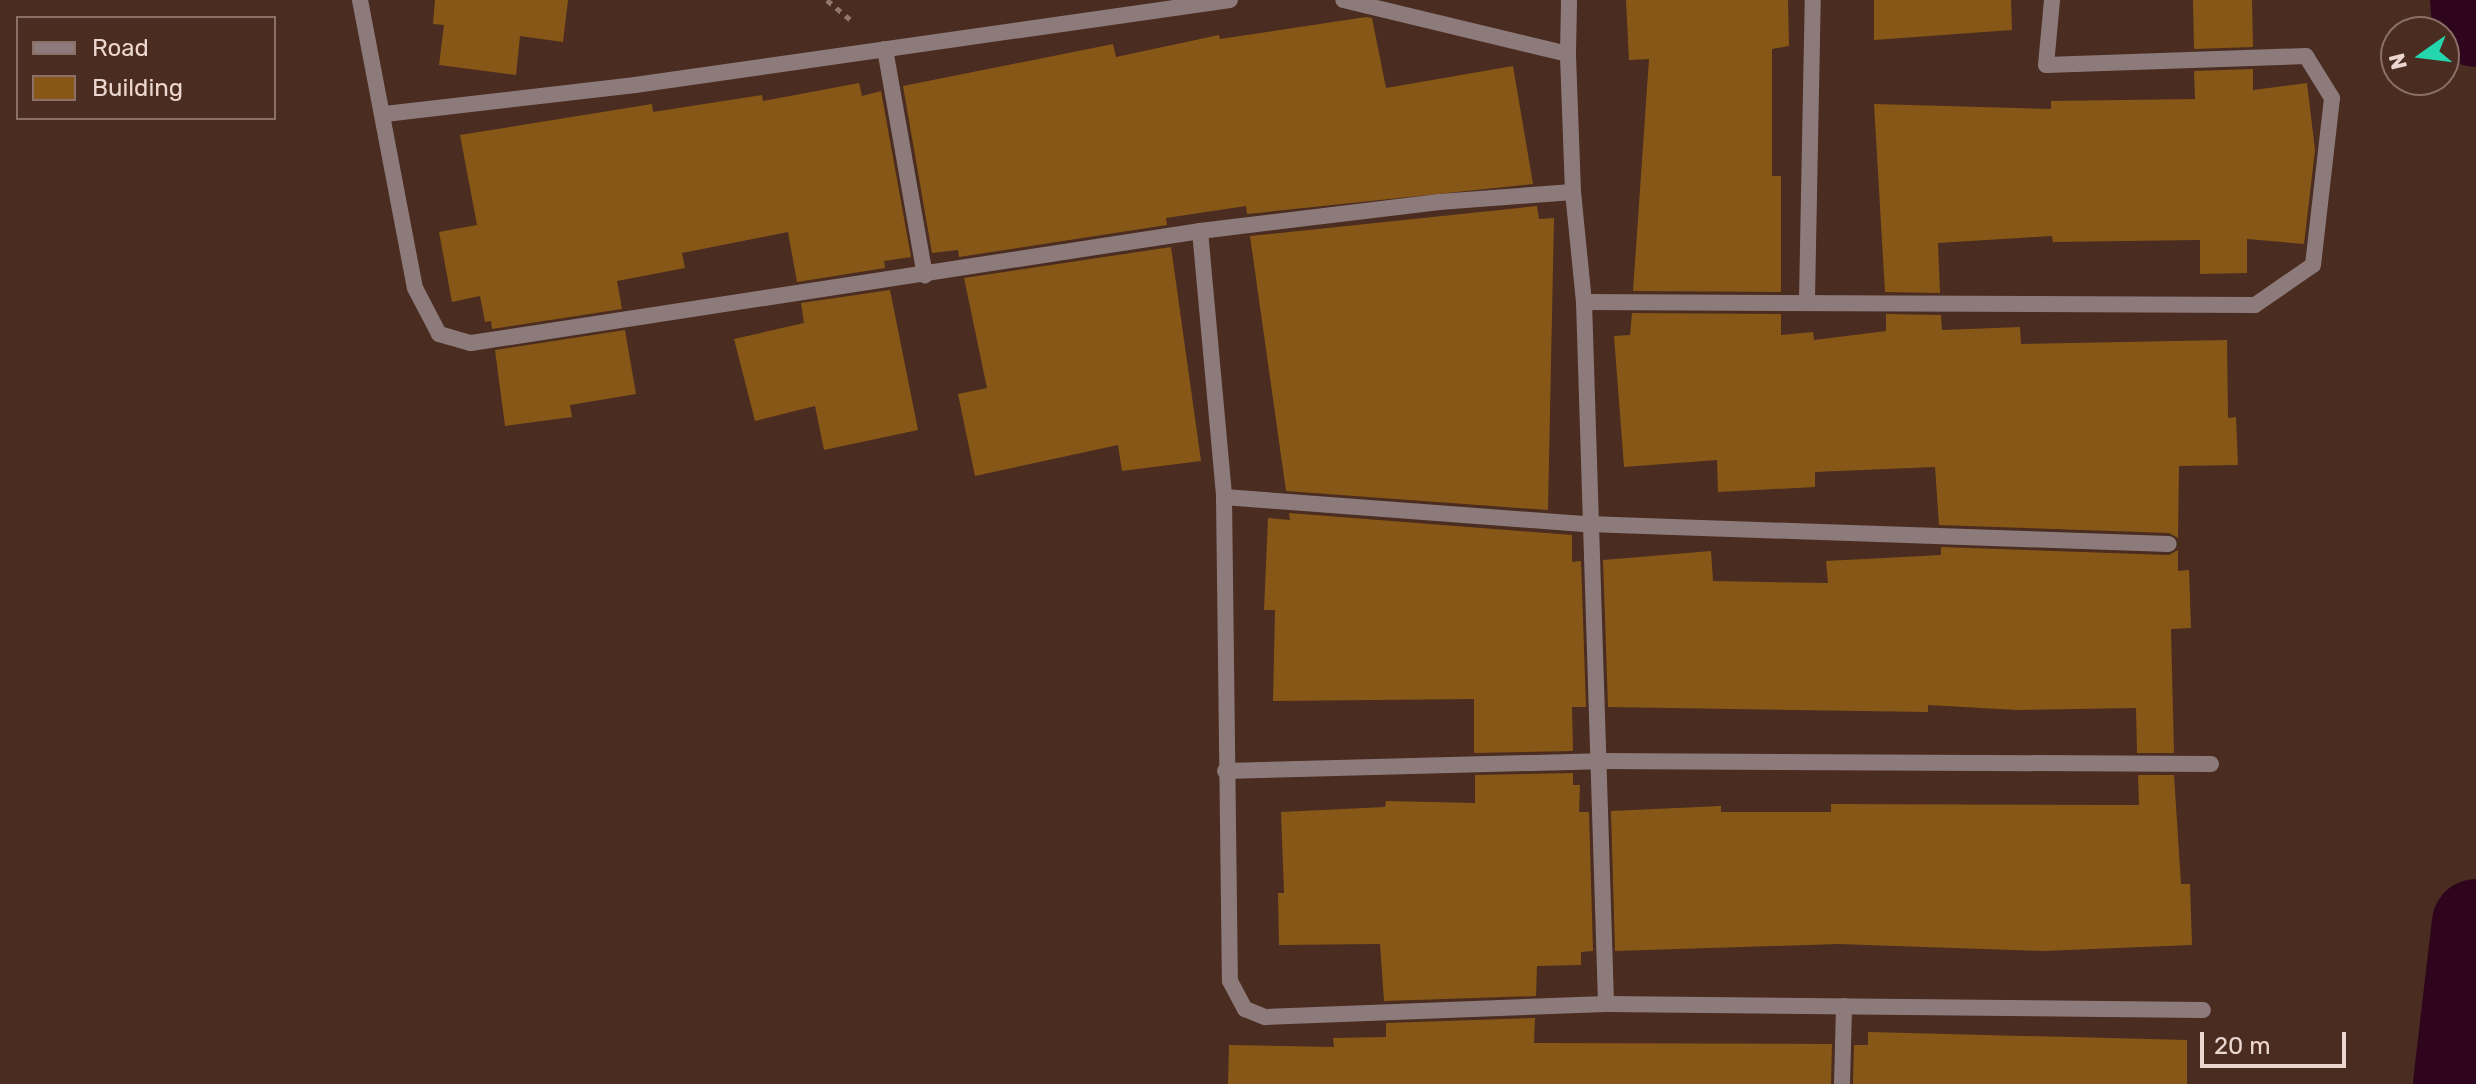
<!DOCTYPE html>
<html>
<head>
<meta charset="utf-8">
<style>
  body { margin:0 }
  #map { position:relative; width:2476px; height:1084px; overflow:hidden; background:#4a2c20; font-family:Rubik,sans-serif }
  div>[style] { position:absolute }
  .river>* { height:88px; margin:-44px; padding:0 44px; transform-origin:44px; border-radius:44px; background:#2f051d }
  .building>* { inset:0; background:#875717 }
  .path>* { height:5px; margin-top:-2.5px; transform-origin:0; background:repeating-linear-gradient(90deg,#91776d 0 6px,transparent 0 12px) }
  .minor>* { height:16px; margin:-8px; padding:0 8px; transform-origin:8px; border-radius:8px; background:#8d7b7b }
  span { translate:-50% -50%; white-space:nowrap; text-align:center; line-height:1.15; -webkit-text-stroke:6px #4a2c20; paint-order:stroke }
  .legend { position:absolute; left:16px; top:16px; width:260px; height:104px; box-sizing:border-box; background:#4a2c20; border:2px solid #8a7066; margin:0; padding:10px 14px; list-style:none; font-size:24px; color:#ebd7cf }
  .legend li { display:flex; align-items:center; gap:16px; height:40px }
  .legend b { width:40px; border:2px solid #8a7066 }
  .north { position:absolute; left:2380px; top:16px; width:80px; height:80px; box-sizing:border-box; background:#4a2c20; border:2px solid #8a7066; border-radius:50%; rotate:256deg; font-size:22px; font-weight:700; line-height:32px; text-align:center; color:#ebd7cf }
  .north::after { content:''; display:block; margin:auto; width:28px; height:36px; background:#25d5ae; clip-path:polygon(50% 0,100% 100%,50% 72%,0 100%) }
  .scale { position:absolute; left:2200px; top:1032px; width:146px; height:36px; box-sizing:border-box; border:4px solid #ebd7cf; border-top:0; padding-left:10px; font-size:24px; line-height:28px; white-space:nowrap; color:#ebd7cf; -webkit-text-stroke:6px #4a2c20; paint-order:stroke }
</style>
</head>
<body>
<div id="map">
  <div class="river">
    <i style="left:2474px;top:0;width:23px;rotate:85deg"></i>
    <i style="left:2457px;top:1084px;width:162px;rotate:-83.3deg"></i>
  </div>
  <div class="building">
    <i style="clip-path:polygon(435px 0,568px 0,563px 42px,520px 36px,516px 75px,439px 65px,444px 25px,433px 24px)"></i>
    <i style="clip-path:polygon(1626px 0,1788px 0,1789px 46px,1772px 49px,1772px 176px,1781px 176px,1781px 292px,1633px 291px,1649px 59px,1629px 60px)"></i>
    <i style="clip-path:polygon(1874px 0,2011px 0,2012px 30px,1874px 40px)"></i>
    <i style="clip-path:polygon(2193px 0,2252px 0,2253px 47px,2194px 49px)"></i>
    <i style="clip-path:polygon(1366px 17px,1372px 18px,1386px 88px,1513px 66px,1533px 184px,1247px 214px,1246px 206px,1166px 218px,1167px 225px,959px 257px,958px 250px,932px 253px,903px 86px,1113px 44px,1116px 57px,1219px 35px,1220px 39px)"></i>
    <i style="clip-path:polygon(2253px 69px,2253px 90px,2307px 83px,2315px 150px,2304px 244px,2247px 239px,2247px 273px,2200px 274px,2200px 240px,2053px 242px,2052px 236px,1938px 243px,1940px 293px,1885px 292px,1874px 104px,2051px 109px,2051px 101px,2195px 99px,2194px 71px)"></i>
    <i style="clip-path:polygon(859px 83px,862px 96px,881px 91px,911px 257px,884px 261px,885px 268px,797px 282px,788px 232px,682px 253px,685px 268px,617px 281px,622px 309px,492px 329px,491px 321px,485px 322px,480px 296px,452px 302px,439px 232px,477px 225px,460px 135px,652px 104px,653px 112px,762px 95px,763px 101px)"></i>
    <i style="clip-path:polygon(1537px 206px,1539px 219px,1554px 218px,1548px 510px,1286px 491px,1250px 236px)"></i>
    <i style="clip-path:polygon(1171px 247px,1201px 461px,1122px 471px,1118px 445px,975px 476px,958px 394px,987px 388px,964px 278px)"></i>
    <i style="clip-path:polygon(890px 290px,918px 430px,824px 450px,815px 406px,755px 421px,734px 339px,804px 323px,801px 303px)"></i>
    <i style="clip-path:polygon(1632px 313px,1781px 314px,1781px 335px,1813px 332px,1814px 340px,1886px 331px,1886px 314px,1941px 315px,1942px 330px,2020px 327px,2021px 344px,2227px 340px,2228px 418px,2236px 417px,2238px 465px,2179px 466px,2178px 538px,2169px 533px,1939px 525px,1935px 467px,1815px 472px,1815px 487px,1718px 492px,1717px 460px,1624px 467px,1614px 336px,1630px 335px)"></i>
    <i style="clip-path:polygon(625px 330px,636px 394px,570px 405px,572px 417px,505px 426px,495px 350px)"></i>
    <i style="clip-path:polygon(1289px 513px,1572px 535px,1572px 562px,1581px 561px,1586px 707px,1572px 707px,1573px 751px,1474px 753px,1474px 699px,1273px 701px,1275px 610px,1264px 610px,1268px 518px,1290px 520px)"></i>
    <i style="clip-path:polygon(1941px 547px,2169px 555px,2178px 550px,2178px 571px,2189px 570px,2191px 628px,2171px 629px,2174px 753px,2137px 753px,2136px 708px,2017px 710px,1928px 705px,1928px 712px,1608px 707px,1603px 560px,1711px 551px,1713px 581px,1828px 583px,1826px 561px,1941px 555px)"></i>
    <i style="clip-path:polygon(1573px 773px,1573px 785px,1580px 785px,1579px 812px,1589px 812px,1593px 951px,1581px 952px,1581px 965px,1537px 966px,1536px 996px,1384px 1001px,1380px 944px,1279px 945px,1278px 893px,1284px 893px,1281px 812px,1385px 807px,1386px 801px,1475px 803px,1475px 775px)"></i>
    <i style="clip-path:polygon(2138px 775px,2174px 775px,2181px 884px,2190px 884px,2192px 945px,2043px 951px,1838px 944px,1615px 951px,1611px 811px,1721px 806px,1721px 812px,1831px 812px,1831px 804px,2139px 805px)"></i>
    <i style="clip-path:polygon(1535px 1018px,1534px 1043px,1832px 1044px,1831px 1084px,1228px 1084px,1229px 1045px,1334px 1047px,1333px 1038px,1386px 1037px,1386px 1023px)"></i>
    <i style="clip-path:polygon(1868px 1032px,2187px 1040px,2187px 1084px,1853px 1084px,1854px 1045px,1868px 1045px)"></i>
  </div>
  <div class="path">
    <i style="left:827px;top:0;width:31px;rotate:40deg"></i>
  </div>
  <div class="minor">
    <i style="left:360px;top:0;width:293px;rotate:79.2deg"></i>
    <i style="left:415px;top:288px;width:52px;rotate:62.4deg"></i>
    <i style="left:439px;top:334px;width:33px;rotate:16deg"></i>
    <i style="left:471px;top:343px;width:738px;rotate:-8.73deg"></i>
    <i style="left:1200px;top:231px;width:241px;rotate:-6.9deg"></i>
    <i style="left:1439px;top:202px;width:134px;rotate:-4.3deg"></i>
    <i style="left:1573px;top:192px;width:138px;rotate:-92.1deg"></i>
    <i style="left:1568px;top:54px;width:231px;rotate:-166.5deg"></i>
    <i style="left:885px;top:49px;width:230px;rotate:80deg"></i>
    <i style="left:1568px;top:54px;width:54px;rotate:-88.9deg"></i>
    <i style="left:385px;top:114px;width:252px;rotate:-6.6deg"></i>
    <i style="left:635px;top:85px;width:601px;rotate:-8.13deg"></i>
    <i style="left:1573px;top:192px;width:111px;rotate:84.3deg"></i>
    <i style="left:1584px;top:302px;width:702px;rotate:88.2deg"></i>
    <i style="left:1200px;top:231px;width:267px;rotate:84.8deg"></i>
    <i style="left:1224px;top:497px;width:484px;rotate:89.3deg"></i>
    <i style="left:1230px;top:981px;width:32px;rotate:62deg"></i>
    <i style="left:1245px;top:1009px;width:22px;rotate:22deg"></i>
    <i style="left:1265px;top:1017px;width:341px;rotate:-2.2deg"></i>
    <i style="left:1606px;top:1004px;width:597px;rotate:0.58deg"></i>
    <i style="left:1807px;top:299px;width:299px;rotate:-88.9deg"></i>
    <i style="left:1584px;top:302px;width:671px;rotate:0.26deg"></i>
    <i style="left:2255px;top:305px;width:70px;rotate:-34.6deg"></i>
    <i style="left:2313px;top:265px;width:168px;rotate:-83.5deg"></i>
    <i style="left:2332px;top:98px;width:49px;rotate:-121.8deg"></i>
    <i style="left:2306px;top:56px;width:260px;rotate:178deg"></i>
    <i style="left:2046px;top:65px;width:65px;rotate:-84.7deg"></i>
    <i style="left:1224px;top:497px;width:364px;rotate:4.3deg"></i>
    <i style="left:1587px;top:524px;width:582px;rotate:1.97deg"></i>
    <i style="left:1225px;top:771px;width:373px;rotate:-1.5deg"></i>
    <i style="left:1598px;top:761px;width:613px;rotate:0.28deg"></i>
    <i style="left:1842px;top:1084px;width:78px;rotate:-88.5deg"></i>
  </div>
  <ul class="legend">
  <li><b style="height:10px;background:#8d7b7b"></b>Road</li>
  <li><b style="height:22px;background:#875717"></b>Building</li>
  </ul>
  <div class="north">N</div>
  <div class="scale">20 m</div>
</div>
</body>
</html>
